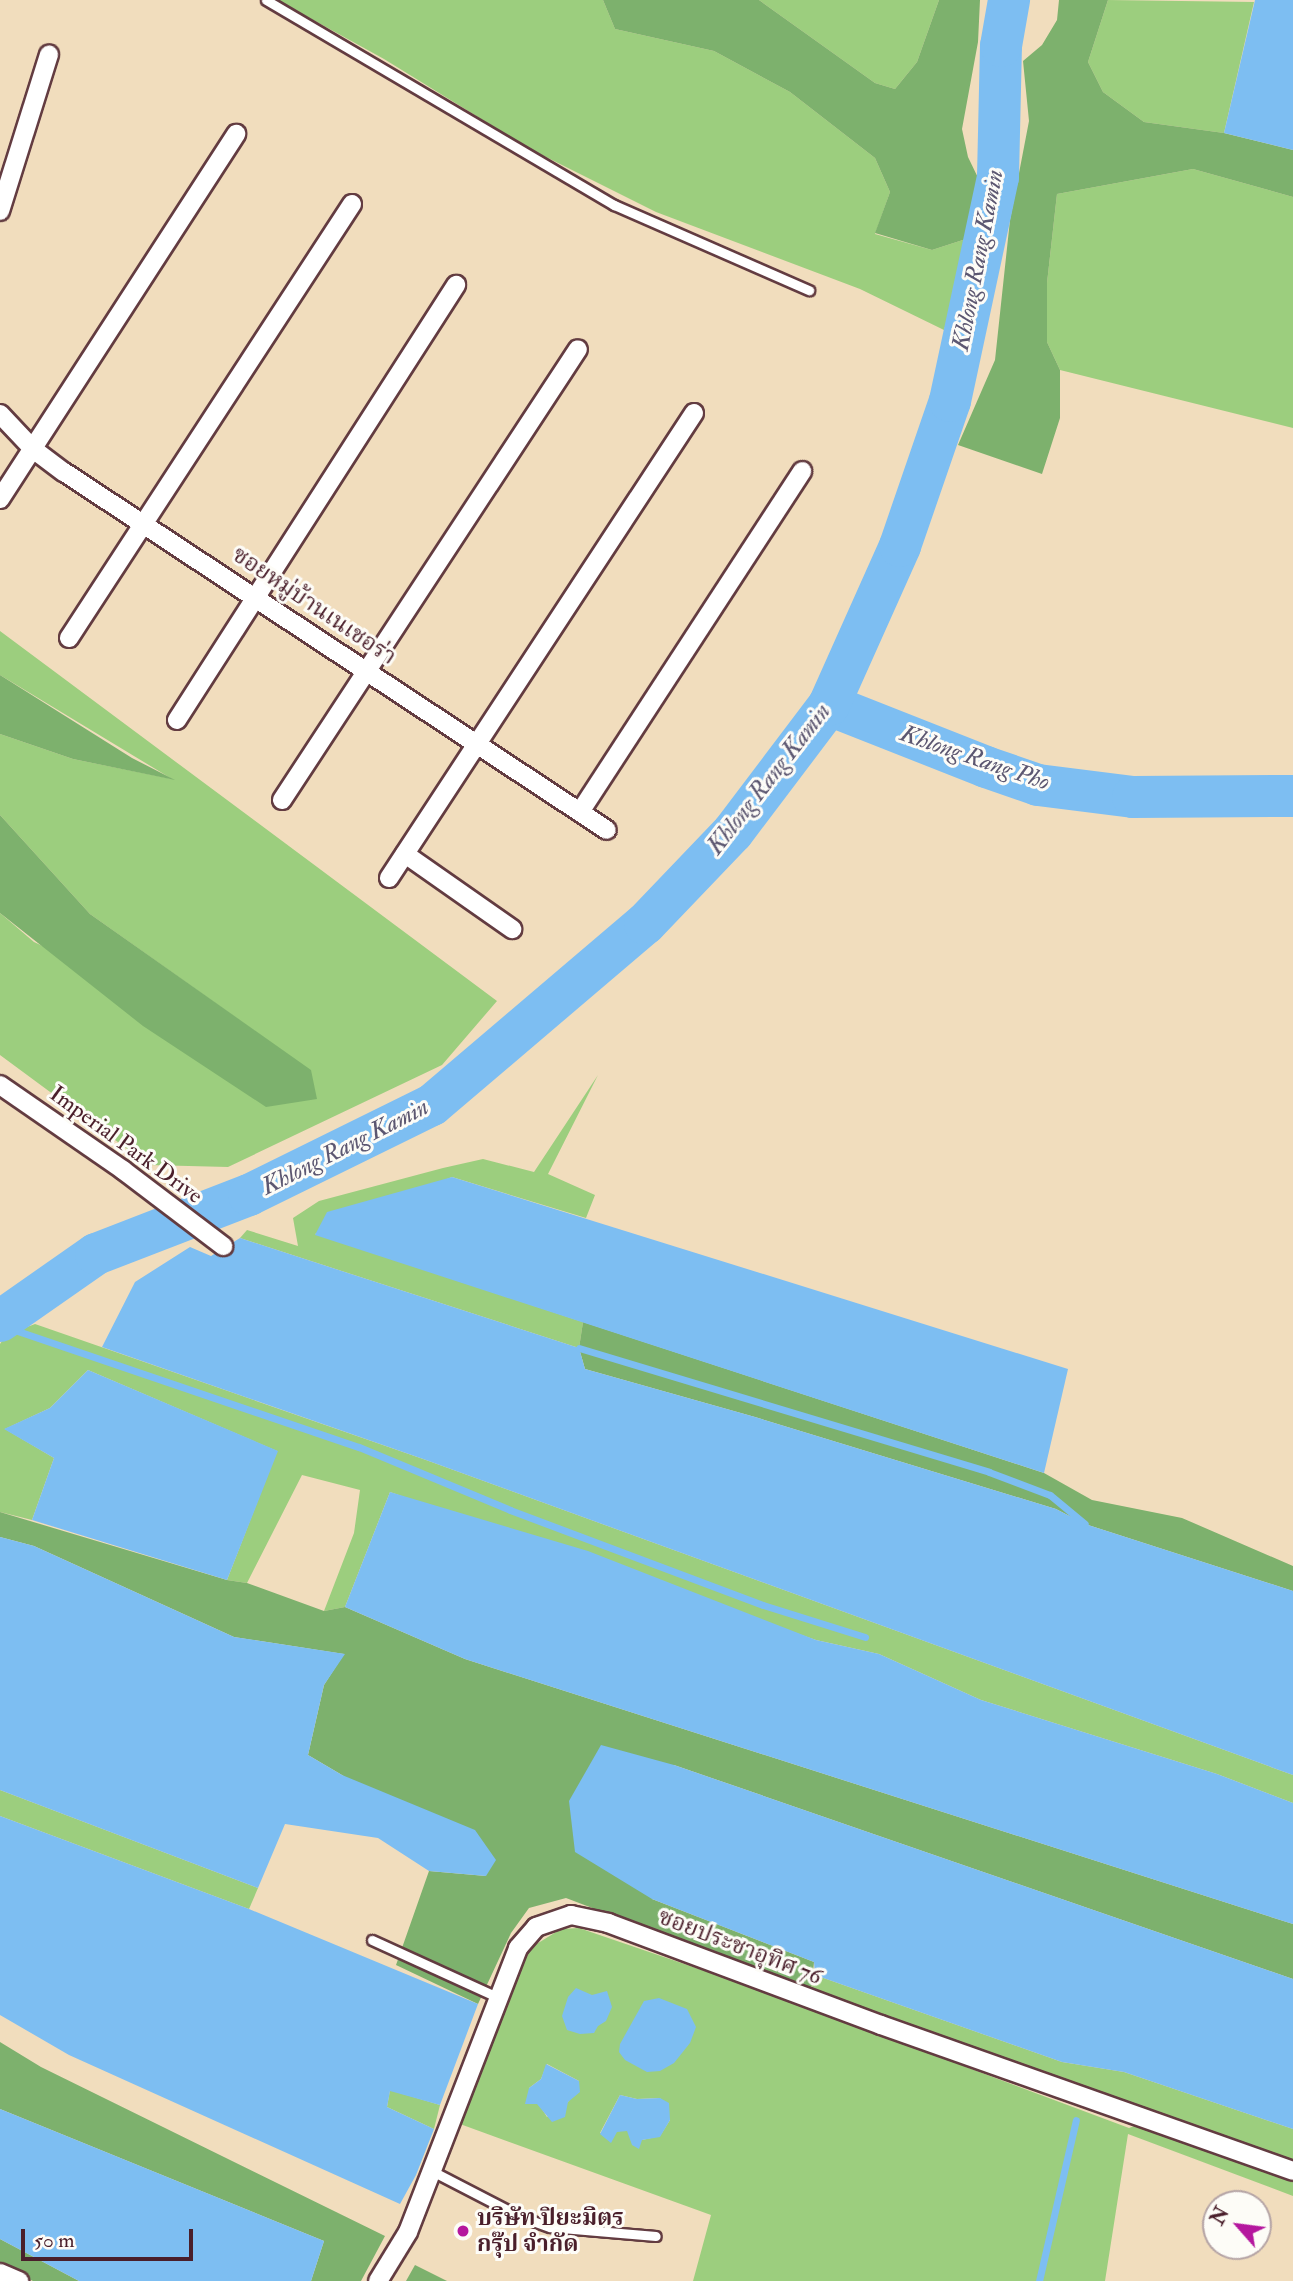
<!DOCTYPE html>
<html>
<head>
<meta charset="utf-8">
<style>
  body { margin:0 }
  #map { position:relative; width:1293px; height:2281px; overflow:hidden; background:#f1ddbd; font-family:"IM FELL Double Pica","Noto Serif Thai",serif }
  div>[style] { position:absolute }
  .green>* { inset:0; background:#9cce7e }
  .forest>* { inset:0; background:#7db16d }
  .water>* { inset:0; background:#7dbef2 }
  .stream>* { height:7px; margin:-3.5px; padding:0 3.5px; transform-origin:3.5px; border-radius:3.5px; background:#7dbef2 }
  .river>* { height:42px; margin:-21px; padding:0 21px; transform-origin:21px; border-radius:21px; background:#7dbef2 }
  .roads { filter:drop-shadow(2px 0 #633c41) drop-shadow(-2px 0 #633c41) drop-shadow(0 2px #633c41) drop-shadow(0 -2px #633c41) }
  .lane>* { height:9px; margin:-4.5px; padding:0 4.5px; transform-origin:4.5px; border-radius:4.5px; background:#fff }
  .street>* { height:18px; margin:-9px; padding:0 9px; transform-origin:9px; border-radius:9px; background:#fff }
  .dots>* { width:19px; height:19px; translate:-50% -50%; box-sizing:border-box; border:4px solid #fdfcf7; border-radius:50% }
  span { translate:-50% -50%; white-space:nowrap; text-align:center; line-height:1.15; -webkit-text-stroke:6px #fdfcf7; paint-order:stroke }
  .street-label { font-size:23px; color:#4a1f2b }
  .poi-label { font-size:23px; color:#4a1f2b; font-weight:700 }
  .left { translate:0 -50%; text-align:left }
  .water-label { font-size:24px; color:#5c5771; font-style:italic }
  .north { position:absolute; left:1202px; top:2190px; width:70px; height:70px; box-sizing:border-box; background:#fdfcf7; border:2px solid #b5a4a5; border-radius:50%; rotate:298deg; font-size:19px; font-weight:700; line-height:28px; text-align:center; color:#4a1f2b }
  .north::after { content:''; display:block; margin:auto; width:24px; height:32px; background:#b5179e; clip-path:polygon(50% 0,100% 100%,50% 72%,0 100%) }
  .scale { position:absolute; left:21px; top:2229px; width:172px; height:32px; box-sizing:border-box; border:4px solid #4a1f2b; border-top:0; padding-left:9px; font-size:21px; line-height:24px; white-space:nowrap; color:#4a1f2b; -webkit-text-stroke:5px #fdfcf7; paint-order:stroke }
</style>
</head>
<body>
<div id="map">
  <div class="green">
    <i style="clip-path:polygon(277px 0,603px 0,615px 29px,714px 51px,790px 92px,875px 158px,890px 192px,875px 234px,932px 250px,972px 237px,944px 330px,860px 289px,656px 212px,530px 149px,384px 59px)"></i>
    <i style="clip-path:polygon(759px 0,939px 0,917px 62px,895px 89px,875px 83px)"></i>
    <i style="clip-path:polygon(1108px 0,1254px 2px,1224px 133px,1144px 122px,1103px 92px,1088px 62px)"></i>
    <i style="clip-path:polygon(1193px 169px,1293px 197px,1293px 428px,1060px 370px,1047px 342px,1047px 283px,1057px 194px)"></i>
    <i style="clip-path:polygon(0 631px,497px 1001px,442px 1065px,228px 1167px,149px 1165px,0 1055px,0 913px,34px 942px,311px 1071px,90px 914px,0 815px,0 734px,73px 759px,172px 779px,0 675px)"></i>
    <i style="clip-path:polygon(598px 1075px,548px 1174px,595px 1195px,586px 1218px,452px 1177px,315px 1234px,583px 1322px,579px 1348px,240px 1238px,247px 1230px,298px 1246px,293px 1218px,319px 1201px,443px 1168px,483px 1159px,534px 1172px)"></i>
    <i style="clip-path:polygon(35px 1324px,426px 1460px,1293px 1775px,1293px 1803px,1217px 1774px,981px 1700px,879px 1654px,816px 1640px,390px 1492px,345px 1607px,324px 1611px,354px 1533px,360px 1490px,302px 1475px,247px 1583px,227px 1580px,277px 1451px,88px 1370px,50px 1408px,5px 1429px,54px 1458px,32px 1520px,0 1512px,0 1344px,6px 1335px)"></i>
    <i style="clip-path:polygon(0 1790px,258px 1888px,249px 1909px,0 1816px)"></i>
    <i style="clip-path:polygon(evenodd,579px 1928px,769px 1993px,1129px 2128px,1137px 2125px,1293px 2181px,1293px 2196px,1128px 2134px,1105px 2281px,693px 2281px,711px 2215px,460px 2124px,481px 2061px,518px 1970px,530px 1948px,561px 1929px,579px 1928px,547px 2064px,579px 2081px,568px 2102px,547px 2117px,529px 2088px,541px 2079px,547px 2064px,579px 1928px,620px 2095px,637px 2099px,660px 2098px,670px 2120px,660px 2136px,642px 2140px,627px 2130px,600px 2133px,620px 2095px)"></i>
    <i style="clip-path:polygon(815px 1975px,1062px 2062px,1124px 2072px,1293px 2129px,1293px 2162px,811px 1991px)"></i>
    <i style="clip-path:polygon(390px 2090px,440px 2105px,434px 2129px,387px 2107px)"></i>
  </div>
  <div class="forest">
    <i style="clip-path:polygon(603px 0,759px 0,875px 83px,895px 89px,917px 62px,939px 0,980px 0,978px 42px,962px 129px,968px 157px,982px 186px,972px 237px,932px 250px,875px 233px,890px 192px,875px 158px,790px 92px,714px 51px,615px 29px)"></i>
    <i style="clip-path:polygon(1059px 0,1108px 0,1088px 62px,1103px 92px,1144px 122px,1224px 133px,1293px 150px,1293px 197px,1193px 169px,1057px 194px,1047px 283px,1047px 342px,1060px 370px,1060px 418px,1042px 474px,958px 445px,995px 360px,1010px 220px,1029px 121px,1023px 61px,1042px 45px,1057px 20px)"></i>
    <i style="clip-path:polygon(0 675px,132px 758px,175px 780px,73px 759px,0 734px)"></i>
    <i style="clip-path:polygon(0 815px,90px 914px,311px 1070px,317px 1099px,266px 1107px,143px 1026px,0 913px)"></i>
    <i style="clip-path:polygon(583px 1322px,1044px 1473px,1092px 1500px,1182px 1518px,1293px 1566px,1293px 1591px,1085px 1524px,1056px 1509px,755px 1417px,585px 1369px,579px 1348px)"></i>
    <i style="clip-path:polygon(0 1512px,227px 1580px,247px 1583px,324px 1611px,345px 1607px,465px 1659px,1293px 1924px,1293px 1979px,674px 1765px,652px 1899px,814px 1962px,811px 1991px,566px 1898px,529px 1908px,511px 1933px,478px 2004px,396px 1965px,429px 1871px,486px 1876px,342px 1775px,308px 1755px,324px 1685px,344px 1654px,234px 1637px,34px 1546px,0 1537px)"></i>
    <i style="clip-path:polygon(0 2042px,41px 2067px,385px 2236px,361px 2281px,311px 2281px,324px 2241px,0 2109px)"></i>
    <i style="clip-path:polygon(0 2239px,79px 2281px,33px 2281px,0 2265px)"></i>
    <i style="clip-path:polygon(415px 2265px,447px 2281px,406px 2281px)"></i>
  </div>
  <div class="water">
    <i style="clip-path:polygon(1255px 0,1293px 0,1293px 150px,1224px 133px)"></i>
    <i style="clip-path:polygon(452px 1177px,1068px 1369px,1044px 1473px,315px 1235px,327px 1212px)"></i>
    <i style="clip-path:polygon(240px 1238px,579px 1348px,585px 1369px,755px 1417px,1056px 1509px,1085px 1524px,1293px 1591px,1293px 1775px,426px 1460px,102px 1347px,135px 1282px,190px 1247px,211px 1256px)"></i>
    <i style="clip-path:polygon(88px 1370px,278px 1451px,227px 1580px,32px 1520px,54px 1458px,4px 1429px,50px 1408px)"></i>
    <i style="clip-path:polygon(390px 1492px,588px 1551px,816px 1640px,879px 1654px,981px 1700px,1217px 1774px,1293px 1803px,1293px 1924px,465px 1659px,345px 1607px)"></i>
    <i style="clip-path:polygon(0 1537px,34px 1546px,234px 1637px,345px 1654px,324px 1685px,308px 1755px,342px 1775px,475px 1830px,496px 1860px,486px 1876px,429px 1871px,378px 1838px,285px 1824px,258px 1888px,0 1790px)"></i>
    <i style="clip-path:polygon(601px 1745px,674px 1765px,1293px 1979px,1293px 2129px,1124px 2072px,1062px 2062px,815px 1975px,814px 1962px,652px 1899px,575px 1852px,569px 1801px)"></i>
    <i style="clip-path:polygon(0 1816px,249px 1909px,478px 2004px,440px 2105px,390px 2091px,387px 2107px,434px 2129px,416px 2175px,400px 2204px,69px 2055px,0 2015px)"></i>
    <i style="clip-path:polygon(576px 1988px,592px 1995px,607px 1991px,612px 2007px,606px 2021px,598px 2026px,594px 2033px,580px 2034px,567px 2030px,562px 2016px,568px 1997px)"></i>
    <i style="clip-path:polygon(659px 1998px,687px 2009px,696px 2027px,690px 2043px,674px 2063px,660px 2071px,647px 2072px,625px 2060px,619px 2052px,620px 2044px,644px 2001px)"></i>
    <i style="clip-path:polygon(546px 2064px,579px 2081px,580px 2092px,568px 2102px,565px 2117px,552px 2122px,537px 2104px,525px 2104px,529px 2088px,541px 2079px)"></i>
    <i style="clip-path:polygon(620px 2095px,637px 2099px,660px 2098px,669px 2103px,670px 2120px,660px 2137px,642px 2140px,639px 2149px,632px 2145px,627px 2131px,617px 2132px,611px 2143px,600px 2134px)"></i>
    <i style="clip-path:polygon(0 2109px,324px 2241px,311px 2281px,79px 2281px,0 2239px)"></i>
  </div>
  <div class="stream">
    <i style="left:0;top:1325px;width:379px;rotate:18.8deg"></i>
    <i style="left:359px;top:1447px;width:164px;rotate:22.6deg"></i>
    <i style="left:510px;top:1510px;width:270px;rotate:20.6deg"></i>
    <i style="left:763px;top:1605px;width:107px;rotate:17.4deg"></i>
    <i style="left:579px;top:1348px;width:428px;rotate:16.8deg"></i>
    <i style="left:989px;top:1472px;width:65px;rotate:20.7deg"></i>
    <i style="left:1050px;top:1495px;width:45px;rotate:39.6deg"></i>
    <i style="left:1039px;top:2281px;width:165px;rotate:-77.1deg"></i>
  </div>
  <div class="river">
    <i style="left:829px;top:705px;width:169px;rotate:21.5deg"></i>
    <i style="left:986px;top:767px;width:55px;rotate:19.1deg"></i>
    <i style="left:1038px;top:785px;width:96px;rotate:7.2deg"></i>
    <i style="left:1133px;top:797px;width:160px;rotate:-0.4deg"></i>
    <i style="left:0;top:1321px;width:117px;rotate:-34.9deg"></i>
    <i style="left:96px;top:1254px;width:164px;rotate:-21.1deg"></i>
    <i style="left:249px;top:1195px;width:204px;rotate:-26.2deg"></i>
    <i style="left:432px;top:1105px;width:280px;rotate:-40.4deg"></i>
    <i style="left:645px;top:924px;width:127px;rotate:-46.3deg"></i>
    <i style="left:733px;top:832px;width:159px;rotate:-52.9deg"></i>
    <i style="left:829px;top:705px;width:174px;rotate:-65.9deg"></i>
    <i style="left:900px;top:546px;width:153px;rotate:-71deg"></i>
    <i style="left:950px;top:401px;width:229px;rotate:-77.9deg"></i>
    <i style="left:998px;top:177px;width:131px;rotate:-88.7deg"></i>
    <i style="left:1001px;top:46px;width:47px;rotate:-80.1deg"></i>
  </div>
  <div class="roads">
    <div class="lane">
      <i style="left:266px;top:0;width:404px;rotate:30.5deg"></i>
      <i style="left:614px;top:205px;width:213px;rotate:23.6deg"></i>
      <i style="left:372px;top:1940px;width:137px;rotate:24.5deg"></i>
      <i style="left:432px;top:2171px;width:98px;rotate:27.3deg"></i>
      <i style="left:519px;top:2216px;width:33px;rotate:20deg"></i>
      <i style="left:550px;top:2227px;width:106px;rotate:4.9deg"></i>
    </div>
    <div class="street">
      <i style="left:0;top:211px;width:164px;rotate:-72.6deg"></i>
      <i style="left:0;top:414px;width:48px;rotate:46.7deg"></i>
      <i style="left:33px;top:449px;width:39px;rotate:37deg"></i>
      <i style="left:64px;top:472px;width:650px;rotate:33.4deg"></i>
      <i style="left:0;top:499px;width:435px;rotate:-57.1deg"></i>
      <i style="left:69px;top:638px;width:518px;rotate:-56.89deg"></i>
      <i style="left:177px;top:720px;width:517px;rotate:-57.32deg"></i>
      <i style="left:282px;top:800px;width:539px;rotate:-56.72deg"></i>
      <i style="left:580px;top:812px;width:407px;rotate:-56.9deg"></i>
      <i style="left:405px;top:854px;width:131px;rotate:35deg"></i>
      <i style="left:389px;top:878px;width:556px;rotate:-56.74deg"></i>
      <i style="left:0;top:1085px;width:150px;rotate:34.6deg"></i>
      <i style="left:123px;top:1170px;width:126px;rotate:37.2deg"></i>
      <i style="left:0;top:2273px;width:21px;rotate:23deg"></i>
      <i style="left:378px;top:2281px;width:57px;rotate:-58.5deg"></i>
      <i style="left:408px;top:2232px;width:305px;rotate:-68.8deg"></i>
      <i style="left:518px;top:1948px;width:28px;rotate:-49deg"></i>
      <i style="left:536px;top:1927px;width:37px;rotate:-19deg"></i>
      <i style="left:571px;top:1915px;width:38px;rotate:12deg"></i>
      <i style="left:608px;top:1923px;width:291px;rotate:20.5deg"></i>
      <i style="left:881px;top:2025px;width:437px;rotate:19.5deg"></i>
    </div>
  </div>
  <div class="dots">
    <i style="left:463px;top:2231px;background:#b5179e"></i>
  </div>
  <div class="street-label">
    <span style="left:314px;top:606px;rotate:34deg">ซอยหมู่บ้านเนเชอร่า</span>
    <span style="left:126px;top:1145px;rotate:36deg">Imperial Park Drive</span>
    <span style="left:740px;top:1947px;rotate:21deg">ซอยประชาอุทิศ 76</span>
  </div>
  <div class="poi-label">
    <span class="left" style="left:477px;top:2231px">บริษัท ปิยะมิตร<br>กรุ๊ป จำกัด</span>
  </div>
  <div class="water-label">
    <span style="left:978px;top:260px;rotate:-79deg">Khlong Rang Kamin</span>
    <span style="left:975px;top:758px;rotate:19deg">Khlong Rang Pho</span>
    <span style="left:769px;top:779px;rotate:-52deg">Khlong Rang Kamin</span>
    <span style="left:345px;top:1147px;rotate:-27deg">Khlong Rang Kamin</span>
  </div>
  <div class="north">N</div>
  <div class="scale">50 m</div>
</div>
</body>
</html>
